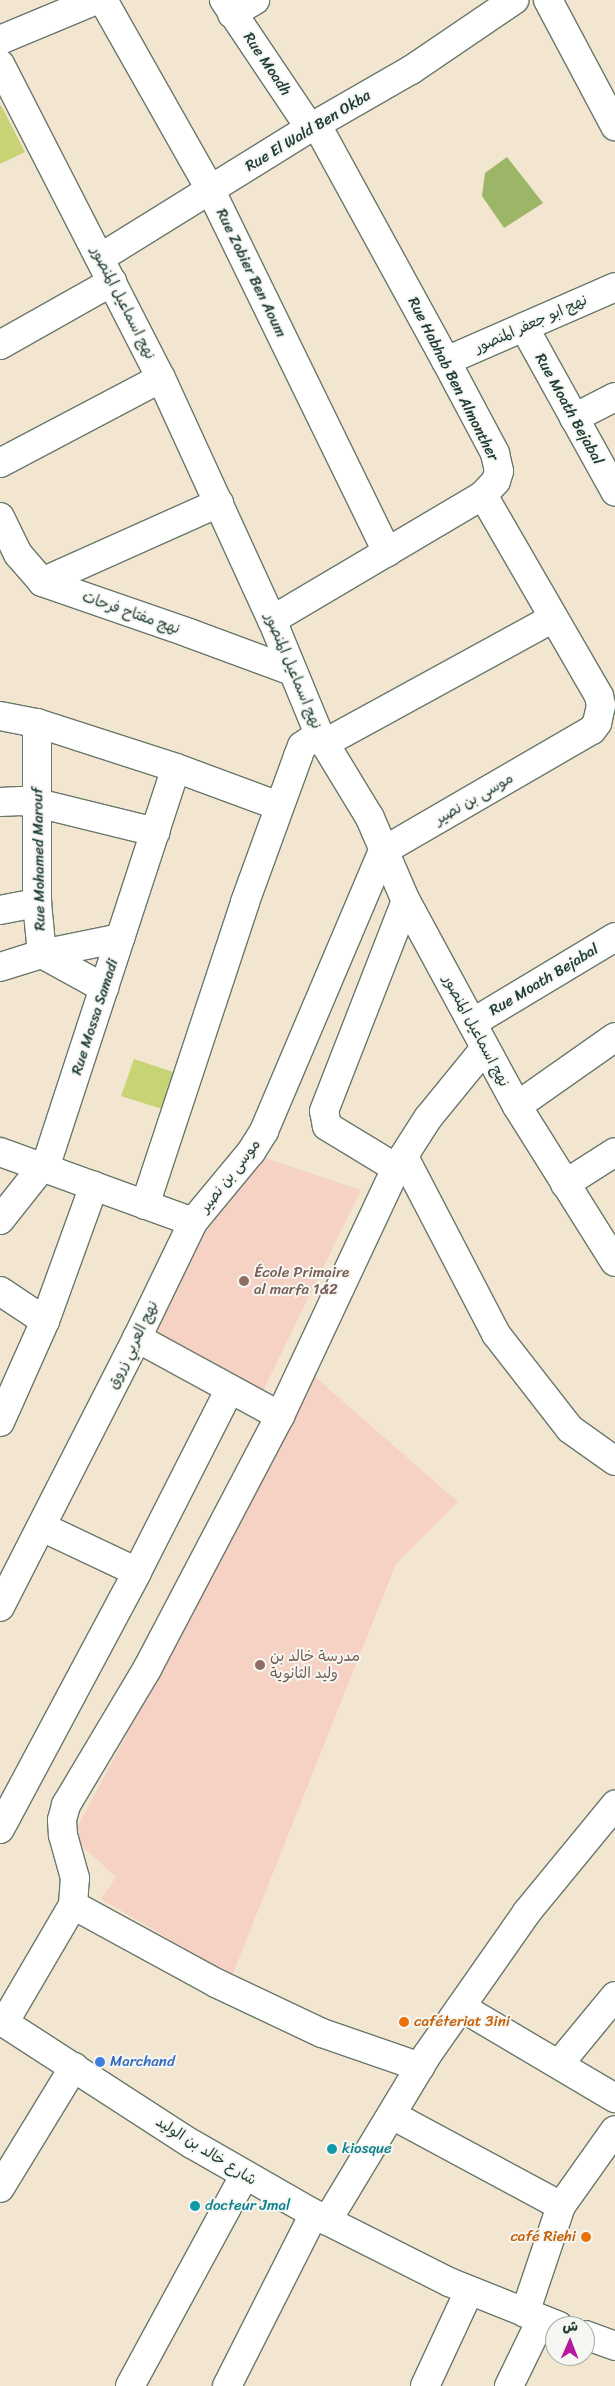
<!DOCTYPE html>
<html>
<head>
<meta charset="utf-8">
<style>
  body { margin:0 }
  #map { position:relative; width:615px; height:2386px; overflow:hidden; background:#f3e6d1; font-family:Sriracha,"Playpen Sans Arabic",sans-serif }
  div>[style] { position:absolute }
  .built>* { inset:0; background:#f6d2c4 }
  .green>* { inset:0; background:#c7d375 }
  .forest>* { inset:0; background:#9db566 }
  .roads { filter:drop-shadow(1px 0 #69786b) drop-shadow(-1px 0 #69786b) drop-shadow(0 1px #69786b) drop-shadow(0 -1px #69786b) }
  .minor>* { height:28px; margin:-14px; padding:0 14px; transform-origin:14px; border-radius:14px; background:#fff }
  .dots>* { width:14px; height:14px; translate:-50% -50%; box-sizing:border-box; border:2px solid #f6f6f2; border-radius:50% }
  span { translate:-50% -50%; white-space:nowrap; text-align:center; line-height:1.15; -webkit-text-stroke:4px #f6f6f2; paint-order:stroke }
  .street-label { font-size:15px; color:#1f3d34 }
  .education-label { font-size:15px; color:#785e54 }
  .left { translate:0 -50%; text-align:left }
  .food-label { font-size:15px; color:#c56008 }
  .right { translate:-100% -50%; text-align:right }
  .shop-label { font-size:15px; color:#366cbe }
  .culture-label { font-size:15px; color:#0d838f }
  .north { position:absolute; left:545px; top:2316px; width:50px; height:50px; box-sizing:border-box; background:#f6f6f2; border:1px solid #a0aca6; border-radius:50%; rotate:1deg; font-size:14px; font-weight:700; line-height:20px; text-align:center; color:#1f3d34 }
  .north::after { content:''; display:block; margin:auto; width:18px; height:22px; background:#b5179e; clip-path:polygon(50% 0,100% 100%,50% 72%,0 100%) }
</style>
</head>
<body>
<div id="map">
  <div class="built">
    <i style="clip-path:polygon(257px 1155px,361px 1190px,258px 1401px,145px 1336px,199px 1226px)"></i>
    <i style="clip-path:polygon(314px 1376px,458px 1502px,396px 1564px,232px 1976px,101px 1899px,116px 1877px,72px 1837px,193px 1610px)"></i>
  </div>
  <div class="green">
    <i style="clip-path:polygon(1px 105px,25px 152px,0 164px,0 106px)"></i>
    <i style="clip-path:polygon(134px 1059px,173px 1072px,162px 1109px,121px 1096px)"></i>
  </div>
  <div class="forest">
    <i style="clip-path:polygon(507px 157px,543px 203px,504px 228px,482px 196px,485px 173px)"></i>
  </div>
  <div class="roads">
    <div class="minor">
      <i style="left:103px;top:0;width:219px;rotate:60.5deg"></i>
      <i style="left:211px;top:191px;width:402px;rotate:64deg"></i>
      <i style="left:224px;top:0;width:154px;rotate:56.1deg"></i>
      <i style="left:548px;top:0;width:143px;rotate:62deg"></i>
      <i style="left:232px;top:14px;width:27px;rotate:-31deg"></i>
      <i style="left:0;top:40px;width:104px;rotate:-22.6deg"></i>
      <i style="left:0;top:64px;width:353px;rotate:62.9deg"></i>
      <i style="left:161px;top:378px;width:266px;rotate:65.4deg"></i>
      <i style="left:272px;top:620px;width:123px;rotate:67.6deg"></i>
      <i style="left:319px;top:734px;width:98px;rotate:58.7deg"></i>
      <i style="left:370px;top:818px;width:90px;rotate:66.6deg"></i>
      <i style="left:406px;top:901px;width:233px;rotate:61.6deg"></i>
      <i style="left:517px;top:1106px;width:184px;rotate:57.9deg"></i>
      <i style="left:100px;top:258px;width:247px;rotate:-31.8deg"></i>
      <i style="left:310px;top:128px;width:116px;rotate:-29.9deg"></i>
      <i style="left:411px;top:70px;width:125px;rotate:-34.2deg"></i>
      <i style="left:524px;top:327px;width:188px;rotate:61deg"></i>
      <i style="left:0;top:345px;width:129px;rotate:-29.4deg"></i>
      <i style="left:446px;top:361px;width:184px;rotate:-23.6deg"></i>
      <i style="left:574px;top:418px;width:46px;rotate:-27.1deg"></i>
      <i style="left:0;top:463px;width:182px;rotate:-27.8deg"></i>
      <i style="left:0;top:517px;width:41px;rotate:64.1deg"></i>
      <i style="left:18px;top:554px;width:37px;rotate:49deg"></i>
      <i style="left:42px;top:582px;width:156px;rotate:19.1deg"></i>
      <i style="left:189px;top:633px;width:110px;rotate:20.3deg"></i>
      <i style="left:42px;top:582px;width:194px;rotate:-24.1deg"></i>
      <i style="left:272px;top:620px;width:245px;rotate:-30.6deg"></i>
      <i style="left:483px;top:495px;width:19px;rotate:-47deg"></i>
      <i style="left:496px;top:481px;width:10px;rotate:-73deg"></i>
      <i style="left:499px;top:471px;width:18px;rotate:-103deg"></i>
      <i style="left:495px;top:453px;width:104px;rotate:-118deg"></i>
      <i style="left:446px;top:361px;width:269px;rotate:-118.7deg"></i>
      <i style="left:0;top:716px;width:38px;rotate:11deg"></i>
      <i style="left:37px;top:723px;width:146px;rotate:17.9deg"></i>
      <i style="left:176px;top:768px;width:110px;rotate:20.3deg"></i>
      <i style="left:37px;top:723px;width:180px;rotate:90deg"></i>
      <i style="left:37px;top:903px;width:51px;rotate:84.4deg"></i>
      <i style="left:42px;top:954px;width:71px;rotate:28.7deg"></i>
      <i style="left:325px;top:743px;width:260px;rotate:-28.7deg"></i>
      <i style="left:0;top:802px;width:21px;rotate:-3deg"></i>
      <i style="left:21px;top:801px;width:16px;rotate:7deg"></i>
      <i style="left:37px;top:803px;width:122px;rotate:13.8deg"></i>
      <i style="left:0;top:910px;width:38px;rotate:-11deg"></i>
      <i style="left:0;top:967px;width:44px;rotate:-17.2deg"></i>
      <i style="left:42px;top:954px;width:80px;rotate:-11.6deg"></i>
      <i style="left:472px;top:1023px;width:167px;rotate:-31deg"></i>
      <i style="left:517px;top:1106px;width:120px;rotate:-35.1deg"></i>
      <i style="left:0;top:1152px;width:205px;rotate:19.9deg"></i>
      <i style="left:404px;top:1157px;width:199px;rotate:62.5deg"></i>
      <i style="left:496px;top:1334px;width:120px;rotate:52.1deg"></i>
      <i style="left:570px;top:1429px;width:55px;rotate:35.4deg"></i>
      <i style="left:45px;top:1168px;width:421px;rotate:-71.9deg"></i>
      <i style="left:396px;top:1168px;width:81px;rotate:-148.7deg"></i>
      <i style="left:327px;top:1126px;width:15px;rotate:-101deg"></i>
      <i style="left:324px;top:1111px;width:225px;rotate:-68.7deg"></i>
      <i style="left:565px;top:1184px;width:59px;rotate:-32.6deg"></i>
      <i style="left:145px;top:1205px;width:319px;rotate:-71.7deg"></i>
      <i style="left:245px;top:902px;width:155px;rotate:-70deg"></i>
      <i style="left:298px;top:756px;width:11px;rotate:-68deg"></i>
      <i style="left:302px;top:746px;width:21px;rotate:-35deg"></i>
      <i style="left:0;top:1220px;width:68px;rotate:-51.6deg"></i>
      <i style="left:0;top:1291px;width:54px;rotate:33.7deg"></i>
      <i style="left:137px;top:1338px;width:163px;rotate:28.6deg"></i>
      <i style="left:0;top:1422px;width:111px;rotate:-66deg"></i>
      <i style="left:45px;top:1321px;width:144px;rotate:-70.1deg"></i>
      <i style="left:42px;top:1527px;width:105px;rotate:25.3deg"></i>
      <i style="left:0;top:1607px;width:302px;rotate:-63deg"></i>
      <i style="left:137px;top:1338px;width:129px;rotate:-64.2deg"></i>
      <i style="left:193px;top:1222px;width:91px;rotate:-50.4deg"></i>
      <i style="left:251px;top:1152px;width:25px;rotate:-58deg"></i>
      <i style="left:264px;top:1131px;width:304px;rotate:-67deg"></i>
      <i style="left:383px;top:851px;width:241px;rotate:-30.1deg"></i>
      <i style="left:592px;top:730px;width:9px;rotate:-54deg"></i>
      <i style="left:597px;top:723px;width:18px;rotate:-77deg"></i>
      <i style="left:601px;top:705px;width:9px;rotate:-103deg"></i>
      <i style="left:599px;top:696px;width:232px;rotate:-120deg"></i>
      <i style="left:0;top:1829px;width:291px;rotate:-61.9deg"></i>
      <i style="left:137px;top:1572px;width:205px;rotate:-63.1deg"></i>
      <i style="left:73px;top:1905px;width:163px;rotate:28.6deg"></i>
      <i style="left:216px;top:1983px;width:117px;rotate:25.3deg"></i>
      <i style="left:322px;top:2033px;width:104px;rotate:19.1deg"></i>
      <i style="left:461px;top:2007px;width:179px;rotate:30.6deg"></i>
      <i style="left:0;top:2020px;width:229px;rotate:32.9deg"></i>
      <i style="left:192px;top:2144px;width:141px;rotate:29.8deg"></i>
      <i style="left:314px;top:2214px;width:151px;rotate:26.7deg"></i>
      <i style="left:449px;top:2282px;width:118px;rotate:21.8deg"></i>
      <i style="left:4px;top:2023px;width:137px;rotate:-59.7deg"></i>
      <i style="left:73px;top:1905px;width:27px;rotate:-86deg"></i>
      <i style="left:75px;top:1878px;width:45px;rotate:-105.6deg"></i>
      <i style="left:63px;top:1835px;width:15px;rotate:-94deg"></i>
      <i style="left:62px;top:1820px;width:16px;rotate:-75deg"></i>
      <i style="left:66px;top:1805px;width:158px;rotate:-59.2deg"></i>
      <i style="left:147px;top:1669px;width:286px;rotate:-62.3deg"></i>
      <i style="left:280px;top:1416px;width:274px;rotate:-64.9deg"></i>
      <i style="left:396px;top:1168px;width:59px;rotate:-57.4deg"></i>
      <i style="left:428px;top:1118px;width:90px;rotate:-50.8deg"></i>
      <i style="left:559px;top:2064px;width:88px;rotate:-50.5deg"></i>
      <i style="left:392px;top:2115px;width:192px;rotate:28.3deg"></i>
      <i style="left:0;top:2188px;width:142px;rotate:-58.6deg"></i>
      <i style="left:327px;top:2221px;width:194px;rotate:-58.9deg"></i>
      <i style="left:427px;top:2055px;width:174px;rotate:-55deg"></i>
      <i style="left:527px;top:1912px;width:139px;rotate:-50.6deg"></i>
      <i style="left:525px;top:2313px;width:113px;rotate:-71.4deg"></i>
      <i style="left:561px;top:2206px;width:93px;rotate:-54.6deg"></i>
      <i style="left:585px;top:2335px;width:32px;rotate:20deg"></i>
      <i style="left:130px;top:2386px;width:239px;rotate:-61.5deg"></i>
      <i style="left:227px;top:2386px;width:193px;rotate:-63.2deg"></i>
      <i style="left:425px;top:2386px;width:105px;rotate:-65.1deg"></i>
      <i style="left:509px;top:2386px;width:73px;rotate:-64.1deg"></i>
    </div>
  </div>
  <div class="dots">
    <i style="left:244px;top:1281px;background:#8d6e63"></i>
    <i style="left:260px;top:1665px;background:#8d6e63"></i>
    <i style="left:404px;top:2022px;background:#e8710a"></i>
    <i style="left:100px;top:2062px;background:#3f7fe0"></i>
    <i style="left:332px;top:2149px;background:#0f9aa8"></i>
    <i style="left:195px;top:2206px;background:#0f9aa8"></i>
    <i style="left:586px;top:2237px;background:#e8710a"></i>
  </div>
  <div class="street-label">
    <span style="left:267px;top:64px;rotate:56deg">Rue Moadh</span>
    <span style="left:308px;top:131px;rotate:-31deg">Rue El Wald Ben Okba</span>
    <span style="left:251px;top:273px;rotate:64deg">Rue Zobier Ben Aoum</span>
    <span style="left:123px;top:303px;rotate:63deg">نهج اسماعيل المنصور</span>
    <span style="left:531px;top:324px;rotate:-24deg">نهج ابو جعفر المنصور</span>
    <span style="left:453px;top:379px;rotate:63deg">Rue Habhab Ben Almonther</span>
    <span style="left:569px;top:409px;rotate:61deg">Rue Moath Bejabal</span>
    <span style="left:131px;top:613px;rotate:19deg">نهج مفتاح فرحات</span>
    <span style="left:293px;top:671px;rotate:67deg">نهج اسماعيل المنصور</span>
    <span style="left:474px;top:799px;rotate:-30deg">موسى بن نصير</span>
    <span style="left:39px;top:859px;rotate:-91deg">Rue Mohamed Marouf</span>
    <span style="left:544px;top:980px;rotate:-31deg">Rue Moath Bejabal</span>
    <span style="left:95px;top:1017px;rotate:-72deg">Rue Mossa Samadi</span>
    <span style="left:476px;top:1031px;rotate:62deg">نهج اسماعيل المنصور</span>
    <span style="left:230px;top:1176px;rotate:-52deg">موسى بن نصير</span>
    <span style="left:133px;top:1345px;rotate:-64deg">نهج العربي زروق</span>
    <span style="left:206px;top:2151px;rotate:32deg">شارع خالد بن الوليد</span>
  </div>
  <div class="education-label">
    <span class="left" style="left:254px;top:1281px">École Primaire<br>al marfa 1&amp;2</span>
    <span class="left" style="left:270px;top:1665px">مدرسة خالد بن<br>وليد الثانوية</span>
  </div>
  <div class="food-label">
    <span class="left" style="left:414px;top:2022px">caféteriat 3ini</span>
    <span class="right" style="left:576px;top:2237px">café Riehi</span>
  </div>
  <div class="shop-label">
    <span class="left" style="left:110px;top:2062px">Marchand</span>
  </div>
  <div class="culture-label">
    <span class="left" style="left:342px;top:2149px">kiosque</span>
    <span class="left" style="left:205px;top:2206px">docteur Jmal</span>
  </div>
  <div class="north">ش</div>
</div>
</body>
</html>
